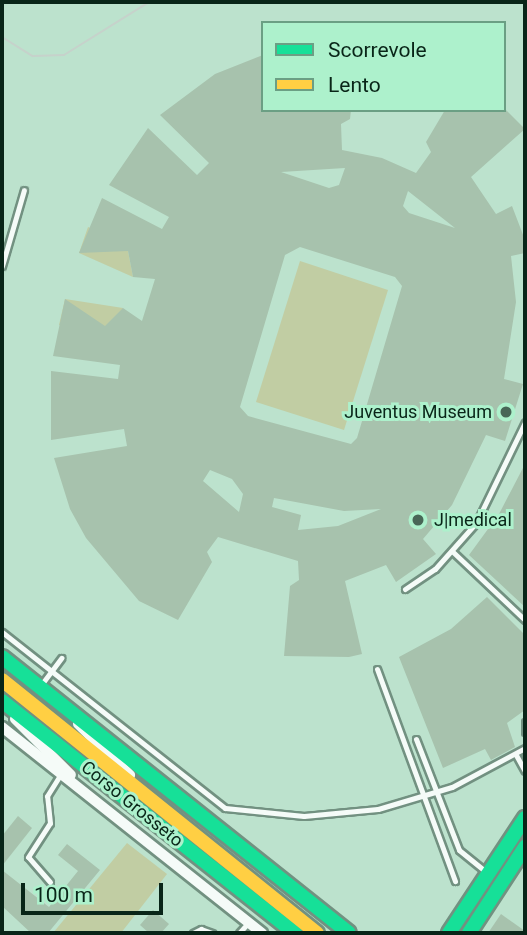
<!DOCTYPE html>
<html>
<head>
<meta charset="utf-8">
<style>
  body { margin:0 }
  #map { position:relative; width:527px; height:935px; overflow:hidden; background:#bce2cd; font-family:Roboto,sans-serif }
  div>[style] { position:absolute }
  .green>* { inset:0; background:#c1cda3 }
  .building>* { inset:0; background:#a7c2ad }
  .roads { filter:drop-shadow(2px 0 #729181) drop-shadow(-2px 0 #729181) drop-shadow(0 2px #729181) drop-shadow(0 -2px #729181) }
  .lane>* { height:5px; margin:-2.5px; padding:0 2.5px; transform-origin:2.5px; border-radius:2.5px; background:#f5fbf8 }
  .street>* { height:10px; margin:-5px; padding:0 5px; transform-origin:5px; border-radius:5px; background:#f5fbf8 }
  .fast>* { height:14px; margin:-7px; padding:0 7px; transform-origin:7px; border-radius:7px; background:#16e098 }
  .slow>* { height:14px; margin:-7px; padding:0 7px; transform-origin:7px; border-radius:7px; background:#ffcf43 }
  .tram>* { height:2px; margin:-1px; padding:0 1px; transform-origin:1px; border-radius:1px; background:#c6d2cb }
  .dots>* { width:19px; height:19px; translate:-50% -50%; box-sizing:border-box; border:4px solid #adf1cc; border-radius:50% }
  span { translate:-50% -50%; white-space:nowrap; text-align:center; line-height:1.15; -webkit-text-stroke:6px #adf1cc; paint-order:stroke }
  .poi-label { font-size:18px; color:#092518 }
  .right { translate:-100% -50%; text-align:right }
  .left { translate:0 -50%; text-align:left }
  .street-label { font-size:18px; color:#092518 }
  .frame { position:absolute; inset:0; border:4px solid #092518; pointer-events:none }
  .legend { position:absolute; left:261px; top:21px; width:245px; height:91px; box-sizing:border-box; background:#adf1cc; border:2px solid #6b9f84; margin:0; padding:9px 12px; list-style:none; font-size:21px; color:#092518 }
  .legend li { display:flex; align-items:center; gap:14px; height:35px }
  .legend b { width:35px; border:2px solid #6b9f84 }
  .scale { position:absolute; left:21px; top:883px; width:142px; height:32px; box-sizing:border-box; border:4px solid #092518; border-top:0; padding-left:9px; font-size:21px; line-height:24px; white-space:nowrap; color:#092518; -webkit-text-stroke:5px #adf1cc; paint-order:stroke }
</style>
</head>
<body>
<div id="map">
  <div class="green">
    <i style="clip-path:polygon(88px 227px,147px 253px,128px 251px,133px 277px,79px 253px)"></i>
    <i style="clip-path:polygon(300px 261px,388px 290px,344px 430px,256px 402px)"></i>
    <i style="clip-path:polygon(65px 299px,123px 308px,119px 336px,59px 325px)"></i>
    <i style="clip-path:polygon(127px 843px,167px 874px,121px 933px,53px 933px)"></i>
  </div>
  <div class="building">
    <i style="clip-path:polygon(evenodd,263px 55px,263px 110px,351px 110px,350px 119px,341px 124px,342px 150px,382px 158px,416px 173px,431px 152px,426px 142px,445px 110px,506px 110px,525px 129px,471px 177px,496px 214px,512px 206px,525px 240px,525px 253px,511px 256px,516px 302px,504px 379px,523px 384px,505px 441px,486px 435px,452px 505px,423px 539px,436px 554px,396px 582px,386px 565px,345px 581px,362px 654px,349px 657px,284px 656px,290px 586px,299px 580px,298px 561px,218px 537px,207px 552px,212px 562px,178px 620px,139px 601px,86px 538px,70px 509px,54px 458px,127px 446px,124px 429px,51px 440px,51px 371px,118px 379px,120px 365px,53px 356px,65px 299px,105px 326px,123px 308px,142px 321px,155px 279px,133px 277px,128px 251px,79px 253px,102px 198px,162px 229px,169px 217px,109px 185px,148px 128px,197px 175px,209px 163px,160px 115px,215px 74px,263px 55px,345px 168px,339px 185px,329px 188px,281px 172px,345px 168px,263px 55px,408px 191px,455px 228px,409px 213px,403px 206px,408px 191px,263px 55px,300px 247px,395px 277px,402px 286px,357px 438px,351px 444px,248px 416px,240px 407px,285px 255px,300px 247px,263px 55px,210px 470px,232px 479px,243px 494px,239px 512px,203px 481px,210px 470px,263px 55px,274px 498px,344px 511px,381px 509px,338px 526px,298px 530px,301px 515px,272px 507px,274px 498px)"></i>
    <i style="clip-path:polygon(525px 464px,525px 607px,469px 555px,499px 514px)"></i>
    <i style="clip-path:polygon(487px 597px,525px 635px,525px 710px,507px 723px,515px 747px,491px 760px,485px 749px,443px 768px,399px 657px,451px 629px)"></i>
    <i style="clip-path:polygon(18px 816px,32px 828px,2px 866px,2px 836px)"></i>
    <i style="clip-path:polygon(67px 844px,100px 870px,48px 933px,31px 933px,2px 906px,2px 870px,49px 907px,78px 871px,58px 855px)"></i>
    <i style="clip-path:polygon(153px 910px,169px 924px,161px 933px,149px 933px,140px 925px)"></i>
    <i style="clip-path:polygon(501px 914px,525px 931px,525px 933px,488px 933px)"></i>
  </div>
  <div class="roads">
    <div class="lane">
      <i style="left:2px;top:266px;width:79px;rotate:-73.9deg"></i>
      <i style="left:453px;top:552px;width:99px;rotate:43.4deg"></i>
      <i style="left:405px;top:589px;width:36px;rotate:-34deg"></i>
      <i style="left:435px;top:569px;width:62px;rotate:-48.3deg"></i>
      <i style="left:476px;top:523px;width:112px;rotate:-64.1deg"></i>
      <i style="left:2px;top:632px;width:284px;rotate:38.3deg"></i>
      <i style="left:225px;top:808px;width:79px;rotate:5.8deg"></i>
      <i style="left:304px;top:816px;width:74px;rotate:-5.4deg"></i>
      <i style="left:378px;top:809px;width:77px;rotate:-16.6deg"></i>
      <i style="left:452px;top:787px;width:83px;rotate:-28.1deg"></i>
      <i style="left:377px;top:669px;width:226px;rotate:69.8deg"></i>
      <i style="left:41px;top:685px;width:34px;rotate:-53deg"></i>
      <i style="left:525px;top:722px;width:10px;rotate:90deg"></i>
      <i style="left:416px;top:739px;width:119px;rotate:68.8deg"></i>
      <i style="left:459px;top:850px;width:35px;rotate:39deg"></i>
      <i style="left:516px;top:755px;width:18px;rotate:61deg"></i>
      <i style="left:50px;top:882px;width:33px;rotate:-131deg"></i>
      <i style="left:28px;top:857px;width:40px;rotate:-57.1deg"></i>
      <i style="left:50px;top:823px;width:27px;rotate:-96deg"></i>
      <i style="left:47px;top:796px;width:26px;rotate:-58deg"></i>
      <i style="left:193px;top:933px;width:9px;rotate:-27deg"></i>
      <i style="left:201px;top:929px;width:12px;rotate:20deg"></i>
      <i style="left:239px;top:933px;width:13px;rotate:-48deg"></i>
    </div>
    <div class="street">
      <i style="left:15px;top:719px;width:79px;rotate:45deg"></i>
      <i style="left:78px;top:724px;width:73px;rotate:44.4deg"></i>
      <i style="left:2px;top:727px;width:332px;rotate:38.4deg"></i>
    </div>
    <div class="fast">
      <i style="left:2px;top:657px;width:443px;rotate:38.5deg"></i>
      <i style="left:2px;top:701px;width:374px;rotate:38.4deg"></i>
      <i style="left:449px;top:933px;width:138px;rotate:-56.5deg"></i>
      <i style="left:469px;top:933px;width:103px;rotate:-56.9deg"></i>
    </div>
    <div class="slow">
      <i style="left:2px;top:680px;width:404px;rotate:38.8deg"></i>
    </div>
  </div>
  <div class="tram">
    <i style="left:2px;top:37px;width:36px;rotate:32deg"></i>
    <i style="left:33px;top:56px;width:31px;rotate:-2deg"></i>
    <i style="left:64px;top:55px;width:100px;rotate:-31.9deg"></i>
  </div>
  <div class="dots">
    <i style="left:506px;top:412px;background:#486757"></i>
    <i style="left:418px;top:520px;background:#486757"></i>
  </div>
  <div class="poi-label">
    <span class="right" style="left:492px;top:412px">Juventus Museum</span>
    <span class="left" style="left:434px;top:520px">J|medical</span>
  </div>
  <div class="street-label">
    <span style="left:132px;top:804px;rotate:39deg">Corso Grosseto</span>
  </div>
  <div class="frame"></div>
  <ul class="legend">
  <li><b style="height:9px;background:#16e098"></b>Scorrevole</li>
  <li><b style="height:9px;background:#ffcf43"></b>Lento</li>
  </ul>
  <div class="scale">100 m</div>
</div>
</body>
</html>
